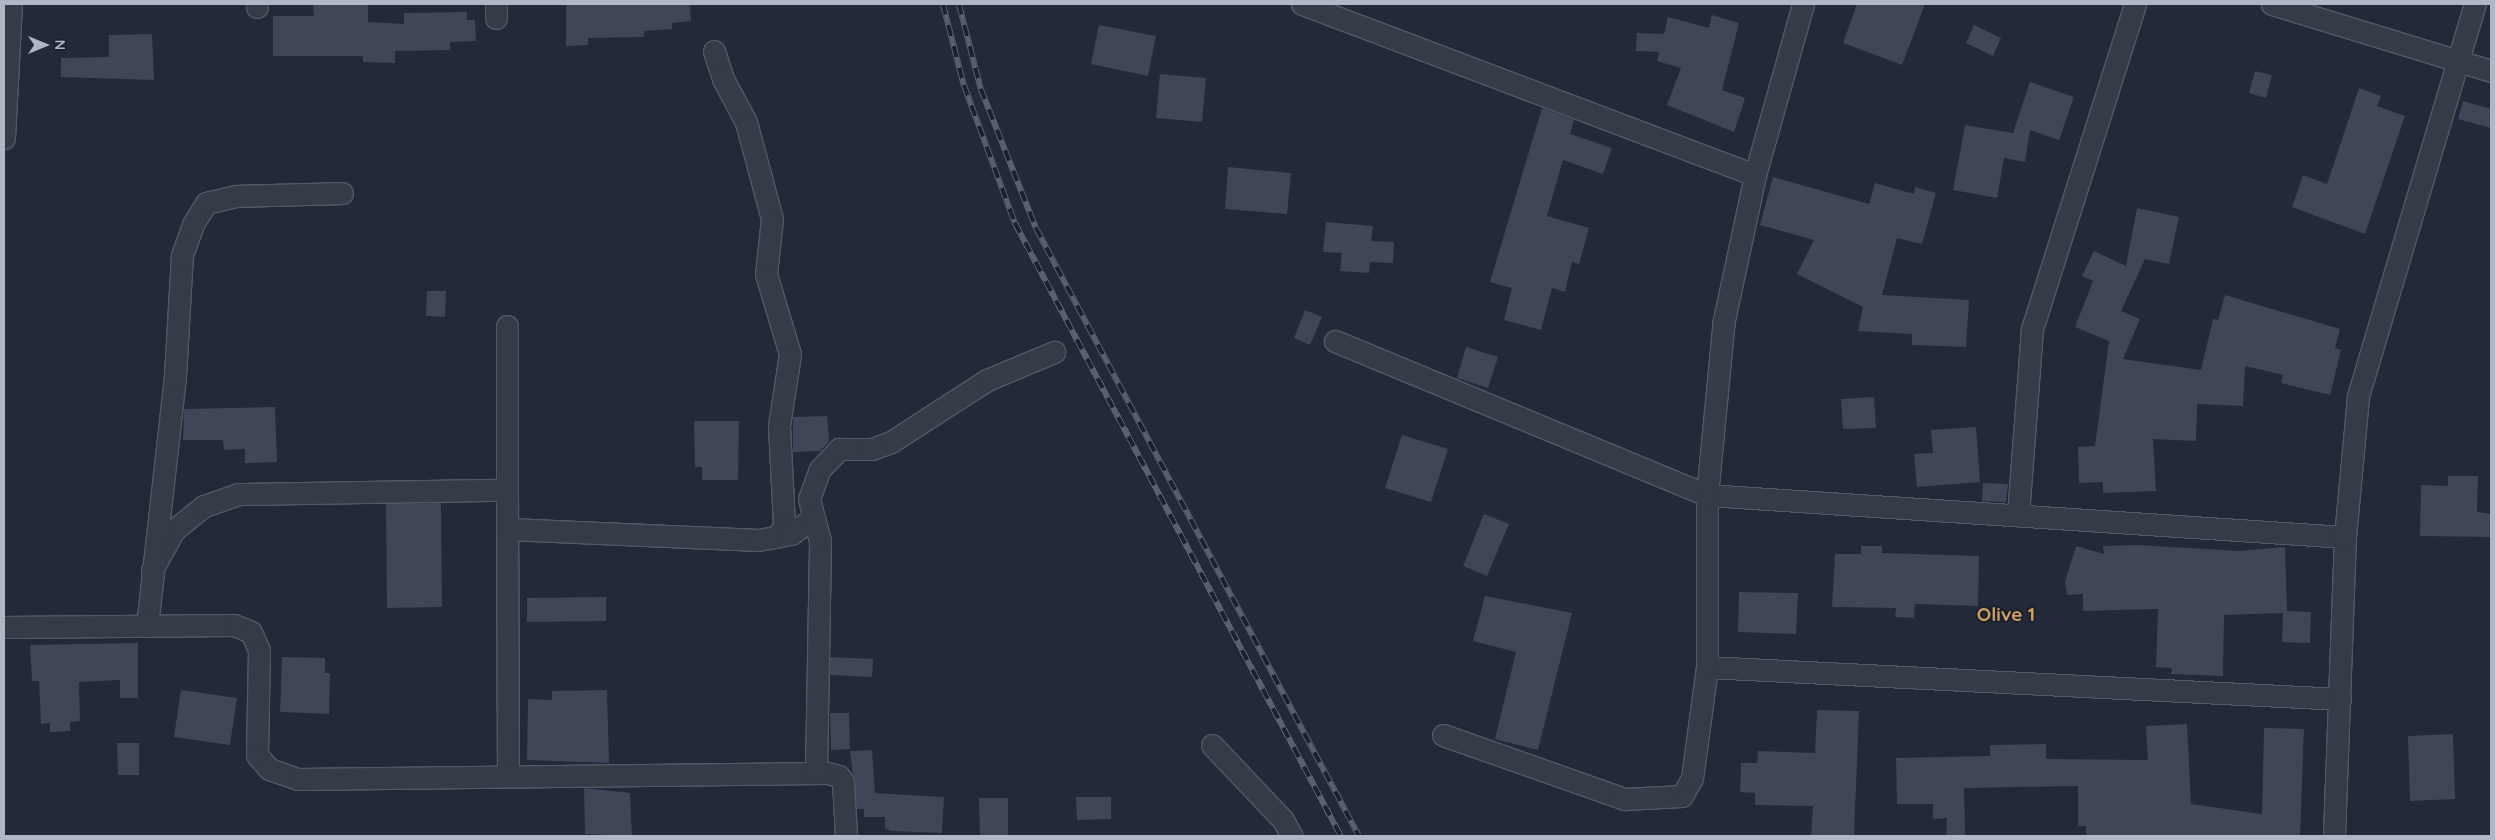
<!DOCTYPE html>
<html>
<head>
<meta charset="utf-8">
<style>
  body { margin:0 }
  #map { position:relative; width:2495px; height:840px; overflow:hidden; background:#222938; font-family:Quicksand,sans-serif }
  div>[style] { position:absolute }
  .building>* { inset:0; background:#3e4658 }
  .roads { filter:drop-shadow(1px 0 #535966) drop-shadow(-1px 0 #535966) drop-shadow(0 1px #535966) drop-shadow(0 -1px #535966) }
  .street>* { height:21px; margin:-10.5px; padding:0 10.5px; transform-origin:10.5px; border-radius:10.5px; background:#363b48 }
  .rail>* { height:5.5px; margin-top:-2.75px; transform-origin:0; background:repeating-linear-gradient(90deg,#1b202d 0 11px,#585f6f 0 22px); box-sizing:border-box; border-block:1px solid #585f6f }
  span { translate:-50% -50%; white-space:nowrap; text-align:center; line-height:1.15; -webkit-text-stroke:4px #1b202d; paint-order:stroke }
  .quarter-label { font-size:19px; color:#ce9e62; font-weight:700 }
  .frame { position:absolute; inset:0; border:5px solid #b0b6c5; pointer-events:none }
  .north { position:absolute; left:20px; top:20px; width:50px; height:50px; -webkit-text-stroke:4px #1b202d; paint-order:stroke; rotate:90deg; font-size:14px; font-weight:700; line-height:20px; text-align:center; color:#b0b6c5 }
  .north::after { content:''; display:block; margin:auto; width:18px; height:22px; background:#b0b6c5; clip-path:polygon(50% 0,100% 100%,50% 72%,0 100%) }
</style>
</head>
<body>
<div id="map">
  <div class="building">
    <i style="clip-path:polygon(313px 4px,368px 4px,368px 22px,404px 24px,404px 13px,467px 12px,467px 20px,475px 20px,476px 41px,450px 42px,450px 50px,395px 51px,395px 63px,363px 62px,363px 56px,273px 56px,273px 16px,314px 16px)"></i>
    <i style="clip-path:polygon(566px 4px,690px 4px,691px 21px,672px 23px,672px 29px,644px 31px,644px 37px,588px 38px,588px 45px,566px 46px)"></i>
    <i style="clip-path:polygon(1857px 4px,1925px 4px,1902px 65px,1843px 43px)"></i>
    <i style="clip-path:polygon(1712px 15px,1739px 23px,1722px 90px,1745px 98px,1734px 132px,1667px 105px,1681px 68px,1657px 61px,1659px 52px,1636px 51px,1637px 33px,1664px 34px,1668px 17px,1709px 28px)"></i>
    <i style="clip-path:polygon(1099px 25px,1156px 36px,1148px 76px,1091px 64px)"></i>
    <i style="clip-path:polygon(1974px 25px,2001px 38px,1993px 56px,1966px 43px)"></i>
    <i style="clip-path:polygon(152px 34px,154px 80px,61px 77px,61px 58px,109px 57px,109px 35px)"></i>
    <i style="clip-path:polygon(2255px 71px,2272px 75px,2266px 98px,2249px 93px)"></i>
    <i style="clip-path:polygon(1160px 74px,1206px 78px,1202px 122px,1156px 118px)"></i>
    <i style="clip-path:polygon(2030px 82px,2074px 97px,2059px 140px,2030px 130px,2025px 162px,2004px 158px,1997px 198px,1953px 190px,1965px 125px,2013px 133px)"></i>
    <i style="clip-path:polygon(2359px 88px,2381px 96px,2377px 106px,2405px 116px,2365px 234px,2292px 207px,2303px 175px,2327px 184px)"></i>
    <i style="clip-path:polygon(2463px 101px,2491px 109px,2491px 128px,2458px 119px)"></i>
    <i style="clip-path:polygon(1542px 108px,1574px 120px,1570px 134px,1612px 148px,1603px 174px,1563px 160px,1547px 216px,1589px 228px,1579px 264px,1572px 262px,1565px 292px,1552px 288px,1541px 330px,1504px 320px,1512px 288px,1490px 282px)"></i>
    <i style="clip-path:polygon(1228px 167px,1291px 173px,1287px 214px,1225px 209px)"></i>
    <i style="clip-path:polygon(1773px 177px,1869px 204px,1875px 183px,1914px 194px,1915px 187px,1936px 193px,1922px 244px,1897px 238px,1882px 295px,1969px 300px,1966px 347px,1912px 345px,1912px 334px,1858px 331px,1863px 307px,1797px 274px,1814px 240px,1760px 225px)"></i>
    <i style="clip-path:polygon(2137px 208px,2179px 217px,2169px 264px,2145px 259px,2121px 311px,2140px 319px,2123px 359px,2201px 370px,2213px 319px,2218px 320px,2225px 295px,2340px 329px,2335px 348px,2341px 350px,2330px 395px,2281px 383px,2283px 375px,2245px 366px,2243px 406px,2197px 404px,2196px 441px,2153px 439px,2156px 491px,2103px 493px,2103px 482px,2079px 483px,2078px 447px,2095px 446px,2109px 341px,2075px 327px,2093px 281px,2082px 276px,2094px 251px,2126px 266px)"></i>
    <i style="clip-path:polygon(1326px 222px,1373px 226px,1371px 241px,1394px 242px,1393px 263px,1370px 262px,1369px 273px,1340px 271px,1342px 253px,1323px 252px)"></i>
    <i style="clip-path:polygon(427px 291px,446px 291px,445px 317px,426px 316px)"></i>
    <i style="clip-path:polygon(1305px 310px,1322px 317px,1310px 345px,1294px 338px)"></i>
    <i style="clip-path:polygon(1466px 347px,1498px 357px,1488px 388px,1457px 378px)"></i>
    <i style="clip-path:polygon(1874px 397px,1876px 428px,1843px 429px,1841px 399px)"></i>
    <i style="clip-path:polygon(275px 407px,277px 462px,245px 463px,245px 449px,224px 450px,223px 440px,183px 440px,184px 409px)"></i>
    <i style="clip-path:polygon(827px 416px,829px 442px,820px 451px,793px 452px,793px 417px)"></i>
    <i style="clip-path:polygon(694px 421px,739px 421px,738px 480px,702px 480px,702px 467px,695px 467px)"></i>
    <i style="clip-path:polygon(1976px 427px,1980px 482px,1917px 487px,1914px 454px,1933px 453px,1931px 430px)"></i>
    <i style="clip-path:polygon(1402px 435px,1448px 449px,1431px 502px,1385px 488px)"></i>
    <i style="clip-path:polygon(2448px 476px,2478px 476px,2477px 512px,2491px 514px,2491px 537px,2420px 536px,2421px 485px,2448px 486px)"></i>
    <i style="clip-path:polygon(1983px 483px,2008px 484px,2006px 502px,1982px 501px)"></i>
    <i style="clip-path:polygon(441px 503px,442px 607px,387px 608px,386px 504px)"></i>
    <i style="clip-path:polygon(1484px 514px,1509px 524px,1487px 576px,1463px 566px)"></i>
    <i style="clip-path:polygon(2138px 545px,2239px 551px,2285px 547px,2287px 611px,2311px 612px,2310px 643px,2282px 642px,2283px 613px,2224px 615px,2223px 676px,2171px 674px,2172px 668px,2156px 667px,2158px 609px,2083px 611px,2083px 594px,2067px 595px,2065px 582px,2076px 546px,2104px 554px,2103px 546px)"></i>
    <i style="clip-path:polygon(1861px 546px,1882px 546px,1882px 553px,1979px 556px,1978px 606px,1915px 604px,1914px 618px,1895px 617px,1896px 608px,1832px 607px,1835px 554px,1861px 554px)"></i>
    <i style="clip-path:polygon(1739px 592px,1798px 593px,1796px 634px,1738px 632px)"></i>
    <i style="clip-path:polygon(1485px 596px,1572px 613px,1538px 750px,1495px 739px,1516px 652px,1473px 641px)"></i>
    <i style="clip-path:polygon(606px 597px,606px 621px,527px 622px,527px 598px)"></i>
    <i style="clip-path:polygon(138px 643px,138px 698px,120px 698px,120px 680px,79px 682px,80px 721px,70px 722px,70px 731px,50px 732px,50px 723px,41px 724px,39px 681px,32px 681px,30px 645px)"></i>
    <i style="clip-path:polygon(282px 657px,325px 658px,325px 673px,330px 673px,329px 714px,280px 712px)"></i>
    <i style="clip-path:polygon(830px 657px,873px 659px,872px 677px,830px 675px)"></i>
    <i style="clip-path:polygon(181px 690px,237px 698px,230px 745px,174px 737px)"></i>
    <i style="clip-path:polygon(607px 690px,609px 763px,527px 760px,528px 699px,552px 700px,552px 691px)"></i>
    <i style="clip-path:polygon(1817px 710px,1859px 711px,1854px 836px,1811px 836px,1813px 806px,1755px 805px,1755px 793px,1740px 792px,1741px 763px,1757px 763px,1758px 751px,1815px 753px)"></i>
    <i style="clip-path:polygon(830px 713px,849px 713px,850px 749px,831px 750px)"></i>
    <i style="clip-path:polygon(2187px 724px,2191px 804px,2262px 814px,2264px 728px,2304px 729px,2300px 836px,2086px 836px,2086px 826px,2078px 826px,2078px 786px,1964px 788px,1965px 836px,1946px 836px,1947px 818px,1933px 819px,1933px 804px,1897px 804px,1896px 758px,1990px 756px,1990px 745px,2046px 744px,2046px 759px,2148px 760px,2146px 726px)"></i>
    <i style="clip-path:polygon(2453px 734px,2455px 799px,2410px 801px,2408px 736px)"></i>
    <i style="clip-path:polygon(117px 743px,139px 743px,139px 775px,118px 775px)"></i>
    <i style="clip-path:polygon(872px 750px,875px 793px,944px 797px,942px 833px,891px 831px,885px 828px,885px 817px,864px 817px,864px 809px,857px 809px,850px 751px)"></i>
    <i style="clip-path:polygon(584px 788px,630px 793px,632px 836px,585px 834px)"></i>
    <i style="clip-path:polygon(1076px 797px,1111px 797px,1111px 819px,1077px 820px)"></i>
    <i style="clip-path:polygon(979px 798px,1008px 798px,1008px 836px,980px 836px)"></i>
  </div>
  <div class="roads">
    <div class="street">
      <i style="left:257px;top:4px;width:3px;rotate:90deg"></i>
      <i style="left:496px;top:4px;width:14px;rotate:90deg"></i>
      <i style="left:1302px;top:4px;width:484px;rotate:20.7deg"></i>
      <i style="left:2272px;top:4px;width:229px;rotate:17deg"></i>
      <i style="left:714px;top:51px;width:29px;rotate:72deg"></i>
      <i style="left:723px;top:79px;width:49px;rotate:61.9deg"></i>
      <i style="left:746px;top:122px;width:100px;rotate:75deg"></i>
      <i style="left:772px;top:219px;width:55px;rotate:96.2deg"></i>
      <i style="left:766px;top:274px;width:84px;rotate:73.3deg"></i>
      <i style="left:790px;top:354px;width:73px;rotate:98.7deg"></i>
      <i style="left:779px;top:426px;width:99px;rotate:87.1deg"></i>
      <i style="left:784px;top:525px;width:13px;rotate:117deg"></i>
      <i style="left:4px;top:138px;width:134px;rotate:-87deg"></i>
      <i style="left:507px;top:326px;width:164px;rotate:90deg"></i>
      <i style="left:1335px;top:341px;width:403px;rotate:22.5deg"></i>
      <i style="left:1707px;top:495px;width:639px;rotate:3.77deg"></i>
      <i style="left:2018px;top:515px;width:187px;rotate:-85.7deg"></i>
      <i style="left:2032px;top:329px;width:341px;rotate:-72.4deg"></i>
      <i style="left:509px;top:529px;width:250px;rotate:2.5deg"></i>
      <i style="left:759px;top:540px;width:33px;rotate:-11deg"></i>
      <i style="left:791px;top:534px;width:26px;rotate:-36deg"></i>
      <i style="left:152px;top:570px;width:46px;rotate:-61.2deg"></i>
      <i style="left:174px;top:530px;width:38px;rotate:-39deg"></i>
      <i style="left:204px;top:506px;width:36px;rotate:-19deg"></i>
      <i style="left:238px;top:494px;width:269px;rotate:-0.9deg"></i>
      <i style="left:507px;top:490px;width:284px;rotate:89.8deg"></i>
      <i style="left:147px;top:626px;width:252px;rotate:-83.6deg"></i>
      <i style="left:175px;top:376px;width:121px;rotate:-86.7deg"></i>
      <i style="left:182px;top:255px;width:33px;rotate:-70deg"></i>
      <i style="left:193px;top:224px;width:25px;rotate:-58deg"></i>
      <i style="left:206px;top:203px;width:31px;rotate:-13deg"></i>
      <i style="left:236px;top:196px;width:106px;rotate:-1.6deg"></i>
      <i style="left:4px;top:627px;width:230px;rotate:-0.5deg"></i>
      <i style="left:234px;top:625px;width:18px;rotate:22deg"></i>
      <i style="left:251px;top:632px;width:20px;rotate:66deg"></i>
      <i style="left:259px;top:650px;width:105px;rotate:91.1deg"></i>
      <i style="left:257px;top:755px;width:18px;rotate:49deg"></i>
      <i style="left:269px;top:769px;width:31px;rotate:19deg"></i>
      <i style="left:298px;top:779px;width:529px;rotate:-0.65deg"></i>
      <i style="left:827px;top:773px;width:12px;rotate:14deg"></i>
      <i style="left:839px;top:776px;width:7px;rotate:56deg"></i>
      <i style="left:843px;top:782px;width:54px;rotate:86.8deg"></i>
      <i style="left:1707px;top:667px;width:634px;rotate:2.89deg"></i>
      <i style="left:1443px;top:735px;width:193px;rotate:19.4deg"></i>
      <i style="left:1625px;top:799px;width:57px;rotate:-3deg"></i>
      <i style="left:1682px;top:796px;width:21px;rotate:-61deg"></i>
      <i style="left:1692px;top:778px;width:112px;rotate:-82.3deg"></i>
      <i style="left:1707px;top:667px;width:172px;rotate:-90deg"></i>
      <i style="left:1707px;top:495px;width:176px;rotate:-84.5deg"></i>
      <i style="left:1724px;top:320px;width:148px;rotate:-77.9deg"></i>
      <i style="left:1755px;top:175px;width:178px;rotate:-74.3deg"></i>
      <i style="left:1212px;top:745px;width:103px;rotate:46.6deg"></i>
      <i style="left:1283px;top:820px;width:18px;rotate:61deg"></i>
      <i style="left:816px;top:773px;width:232px;rotate:-89deg"></i>
      <i style="left:820px;top:541px;width:43px;rotate:-104.7deg"></i>
      <i style="left:809px;top:499px;width:32px;rotate:-70deg"></i>
      <i style="left:820px;top:469px;width:28px;rotate:-46deg"></i>
      <i style="left:839px;top:449px;width:33px"></i>
      <i style="left:872px;top:449px;width:20px;rotate:-20deg"></i>
      <i style="left:891px;top:442px;width:114px;rotate:-32.9deg"></i>
      <i style="left:987px;top:380px;width:73px;rotate:-22.7deg"></i>
      <i style="left:2334px;top:836px;width:299px;rotate:-87.9deg"></i>
      <i style="left:2345px;top:537px;width:142px;rotate:-84.7deg"></i>
      <i style="left:2358px;top:396px;width:409px;rotate:-73.4deg"></i>
    </div>
  </div>
  <div class="rail">
    <i style="left:943px;top:4px;width:84px;rotate:75.5deg"></i>
    <i style="left:964px;top:85px;width:147px;rotate:69.7deg"></i>
    <i style="left:1015px;top:223px;width:694px;rotate:62deg"></i>
    <i style="left:959px;top:4px;width:88px;rotate:75.5deg"></i>
    <i style="left:981px;top:89px;width:149px;rotate:68.4deg"></i>
    <i style="left:1036px;top:228px;width:688px;rotate:62.02deg"></i>
  </div>
  <div class="quarter-label">
    <span style="left:2006px;top:615px">Olive 1</span>
  </div>
  <div class="frame"></div>
  <div class="north">N</div>
</div>
</body>
</html>
